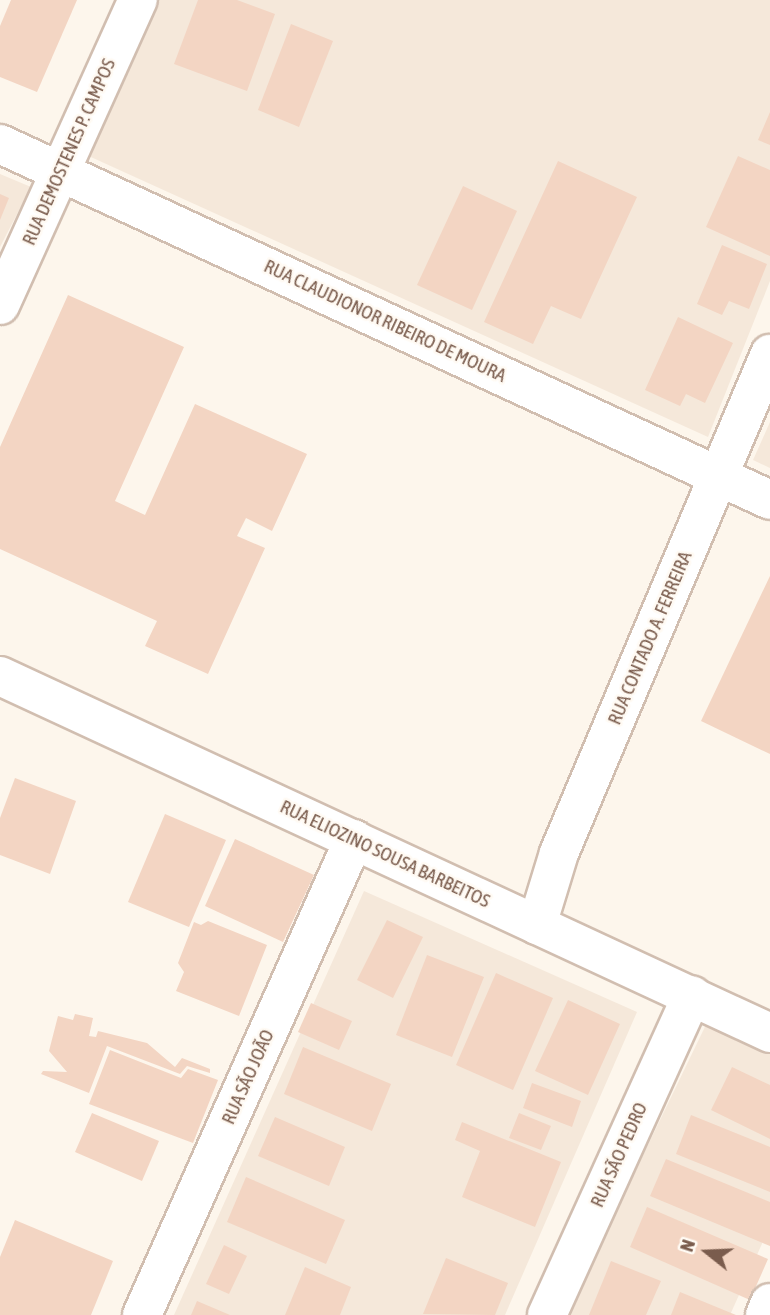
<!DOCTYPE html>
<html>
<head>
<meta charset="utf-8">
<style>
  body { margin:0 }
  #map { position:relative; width:770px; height:1315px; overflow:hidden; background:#fdf6ec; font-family:"Asap Condensed",sans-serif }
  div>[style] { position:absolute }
  .residential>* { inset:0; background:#f5e8da }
  .building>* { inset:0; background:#f3d5c3 }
  .roads { filter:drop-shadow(2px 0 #d1beb0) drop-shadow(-2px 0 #d1beb0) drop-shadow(0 2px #d1beb0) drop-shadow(0 -2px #d1beb0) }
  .minor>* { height:38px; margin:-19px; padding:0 19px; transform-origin:19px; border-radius:19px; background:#fff }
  span { translate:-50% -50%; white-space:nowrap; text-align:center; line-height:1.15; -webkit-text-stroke:5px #fffaf3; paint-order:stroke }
  .street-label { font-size:19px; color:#7a5c4d }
  .north { position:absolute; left:672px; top:1217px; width:70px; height:70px; -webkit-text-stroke:5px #fffaf3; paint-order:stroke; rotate:288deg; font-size:19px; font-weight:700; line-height:28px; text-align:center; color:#7a5c4d }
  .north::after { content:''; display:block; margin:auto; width:24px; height:32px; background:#7a5c4d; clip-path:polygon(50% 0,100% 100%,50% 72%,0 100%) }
</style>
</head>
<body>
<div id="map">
  <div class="residential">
    <i style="clip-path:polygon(138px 0,770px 0,770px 281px,708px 437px,71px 148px)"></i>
    <i style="clip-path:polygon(0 174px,31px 187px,0 247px)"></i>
    <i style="clip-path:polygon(770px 422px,770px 468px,753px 460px)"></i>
    <i style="clip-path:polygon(364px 891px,637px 1012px,505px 1315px,174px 1315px)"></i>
    <i style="clip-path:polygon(715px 1006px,770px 1033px,770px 1226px,730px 1315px,566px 1315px)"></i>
  </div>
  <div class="building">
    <i style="clip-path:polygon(11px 0,77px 0,37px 92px,0 77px,0 26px)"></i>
    <i style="clip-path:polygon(198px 0,237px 0,275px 14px,247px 91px,174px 64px)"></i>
    <i style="clip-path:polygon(291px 24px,333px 41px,299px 127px,258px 110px)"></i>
    <i style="clip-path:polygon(770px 112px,770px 145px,758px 140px)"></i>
    <i style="clip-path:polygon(738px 156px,770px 170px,770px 256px,706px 227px)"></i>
    <i style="clip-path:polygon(558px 161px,637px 197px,581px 319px,551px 306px,533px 344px,484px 322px)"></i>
    <i style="clip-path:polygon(463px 186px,517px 211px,472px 310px,417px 285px)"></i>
    <i style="clip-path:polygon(0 194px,9px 198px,0 220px)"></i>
    <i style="clip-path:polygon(722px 245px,767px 264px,749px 309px,729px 301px,722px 315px,697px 304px)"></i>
    <i style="clip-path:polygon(68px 295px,184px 347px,115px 501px,145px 515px,195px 404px,307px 454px,272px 531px,246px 518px,237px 536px,265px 548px,208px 674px,145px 646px,157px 621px,0 549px,0 447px)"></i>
    <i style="clip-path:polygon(678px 317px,733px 343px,705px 403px,686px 394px,680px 406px,645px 390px)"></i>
    <i style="clip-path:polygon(770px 576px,770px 754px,701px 721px)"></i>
    <i style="clip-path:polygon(15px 778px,76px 801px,50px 874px,0 855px,0 818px)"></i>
    <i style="clip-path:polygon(165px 814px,226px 840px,189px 927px,128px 902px)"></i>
    <i style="clip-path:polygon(235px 839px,314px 875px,283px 942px,205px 906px)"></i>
    <i style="clip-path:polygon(387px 920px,423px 937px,393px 998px,357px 980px)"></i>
    <i style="clip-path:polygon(208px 921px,267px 945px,239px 1016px,176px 991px,184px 972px,178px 963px,194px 922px,201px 925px)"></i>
    <i style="clip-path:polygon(427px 955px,484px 977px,452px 1057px,396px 1035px)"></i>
    <i style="clip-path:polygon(496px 973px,553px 998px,513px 1090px,456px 1065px)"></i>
    <i style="clip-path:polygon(568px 1000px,620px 1024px,588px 1095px,535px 1071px)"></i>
    <i style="clip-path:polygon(311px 1003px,352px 1021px,339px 1050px,298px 1032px)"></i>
    <i style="clip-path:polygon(75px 1014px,93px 1018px,89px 1036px,96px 1037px,98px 1031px,147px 1043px,175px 1067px,182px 1058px,210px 1069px,210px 1073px,187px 1066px,180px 1074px,107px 1046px,89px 1093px,41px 1074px,43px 1071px,67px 1072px,49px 1051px,58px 1016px,73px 1020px)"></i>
    <i style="clip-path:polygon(303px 1047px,391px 1084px,372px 1131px,284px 1094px)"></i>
    <i style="clip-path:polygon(110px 1050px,181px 1078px,188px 1069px,218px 1080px,193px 1143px,89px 1104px)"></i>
    <i style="clip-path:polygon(732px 1067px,770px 1085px,770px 1139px,711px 1110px)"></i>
    <i style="clip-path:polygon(532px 1083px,581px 1101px,572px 1127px,523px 1108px)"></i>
    <i style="clip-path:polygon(92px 1113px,159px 1141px,142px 1181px,75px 1152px)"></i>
    <i style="clip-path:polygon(519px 1113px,551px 1126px,541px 1150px,509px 1138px)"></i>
    <i style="clip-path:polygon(691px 1115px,770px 1147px,770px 1192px,676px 1154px)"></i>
    <i style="clip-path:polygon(275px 1117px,345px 1147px,329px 1186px,258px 1156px)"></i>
    <i style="clip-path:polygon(462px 1122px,561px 1162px,535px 1227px,462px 1197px,480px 1151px,455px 1140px)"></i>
    <i style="clip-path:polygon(666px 1159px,770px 1202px,770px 1246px,650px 1196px)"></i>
    <i style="clip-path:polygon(246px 1177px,345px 1220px,326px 1264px,227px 1222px)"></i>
    <i style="clip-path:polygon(647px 1207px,768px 1259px,750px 1300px,630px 1247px)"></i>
    <i style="clip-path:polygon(15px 1220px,113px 1261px,91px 1315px,0 1315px,0 1257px)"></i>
    <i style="clip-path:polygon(224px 1245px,247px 1256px,229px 1294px,206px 1284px)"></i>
    <i style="clip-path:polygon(446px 1258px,508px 1283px,495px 1315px,423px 1314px)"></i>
    <i style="clip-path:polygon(611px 1261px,661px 1281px,646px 1315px,589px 1315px)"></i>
    <i style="clip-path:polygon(305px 1267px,351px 1287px,340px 1315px,285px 1315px)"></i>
    <i style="clip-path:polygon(680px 1292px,736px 1315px,671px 1315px)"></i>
    <i style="clip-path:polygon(197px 1301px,230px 1315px,191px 1315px)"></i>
  </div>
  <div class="roads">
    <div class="minor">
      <i style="left:0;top:144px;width:848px;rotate:24.81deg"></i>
      <i style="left:0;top:305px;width:335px;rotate:-65.7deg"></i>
      <i style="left:0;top:676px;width:849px;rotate:24.87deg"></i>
      <i style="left:537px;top:925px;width:75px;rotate:-73deg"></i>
      <i style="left:559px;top:853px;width:542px;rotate:-67.08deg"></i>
      <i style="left:142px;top:1315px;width:521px;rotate:-65.99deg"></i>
      <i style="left:547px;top:1315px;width:351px;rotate:-65.6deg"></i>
      <i style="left:765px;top:1315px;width:13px;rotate:-67deg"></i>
    </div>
  </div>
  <div class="street-label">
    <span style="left:69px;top:152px;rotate:-66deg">RUA DEMOSTENES P. CAMPOS</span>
    <span style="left:385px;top:321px;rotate:25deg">RUA CLAUDIONOR RIBEIRO DE MOURA</span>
    <span style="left:650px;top:638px;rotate:-67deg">RUA CONTADO A. FERREIRA</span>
    <span style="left:385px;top:854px;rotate:25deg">RUA ELIOZINO SOUSA BARBEITOS</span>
    <span style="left:248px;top:1077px;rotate:-66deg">RUA SÃO JOÃO</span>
    <span style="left:619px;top:1155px;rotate:-66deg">RUA SÃO PEDRO</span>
  </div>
  <div class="north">N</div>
</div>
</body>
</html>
